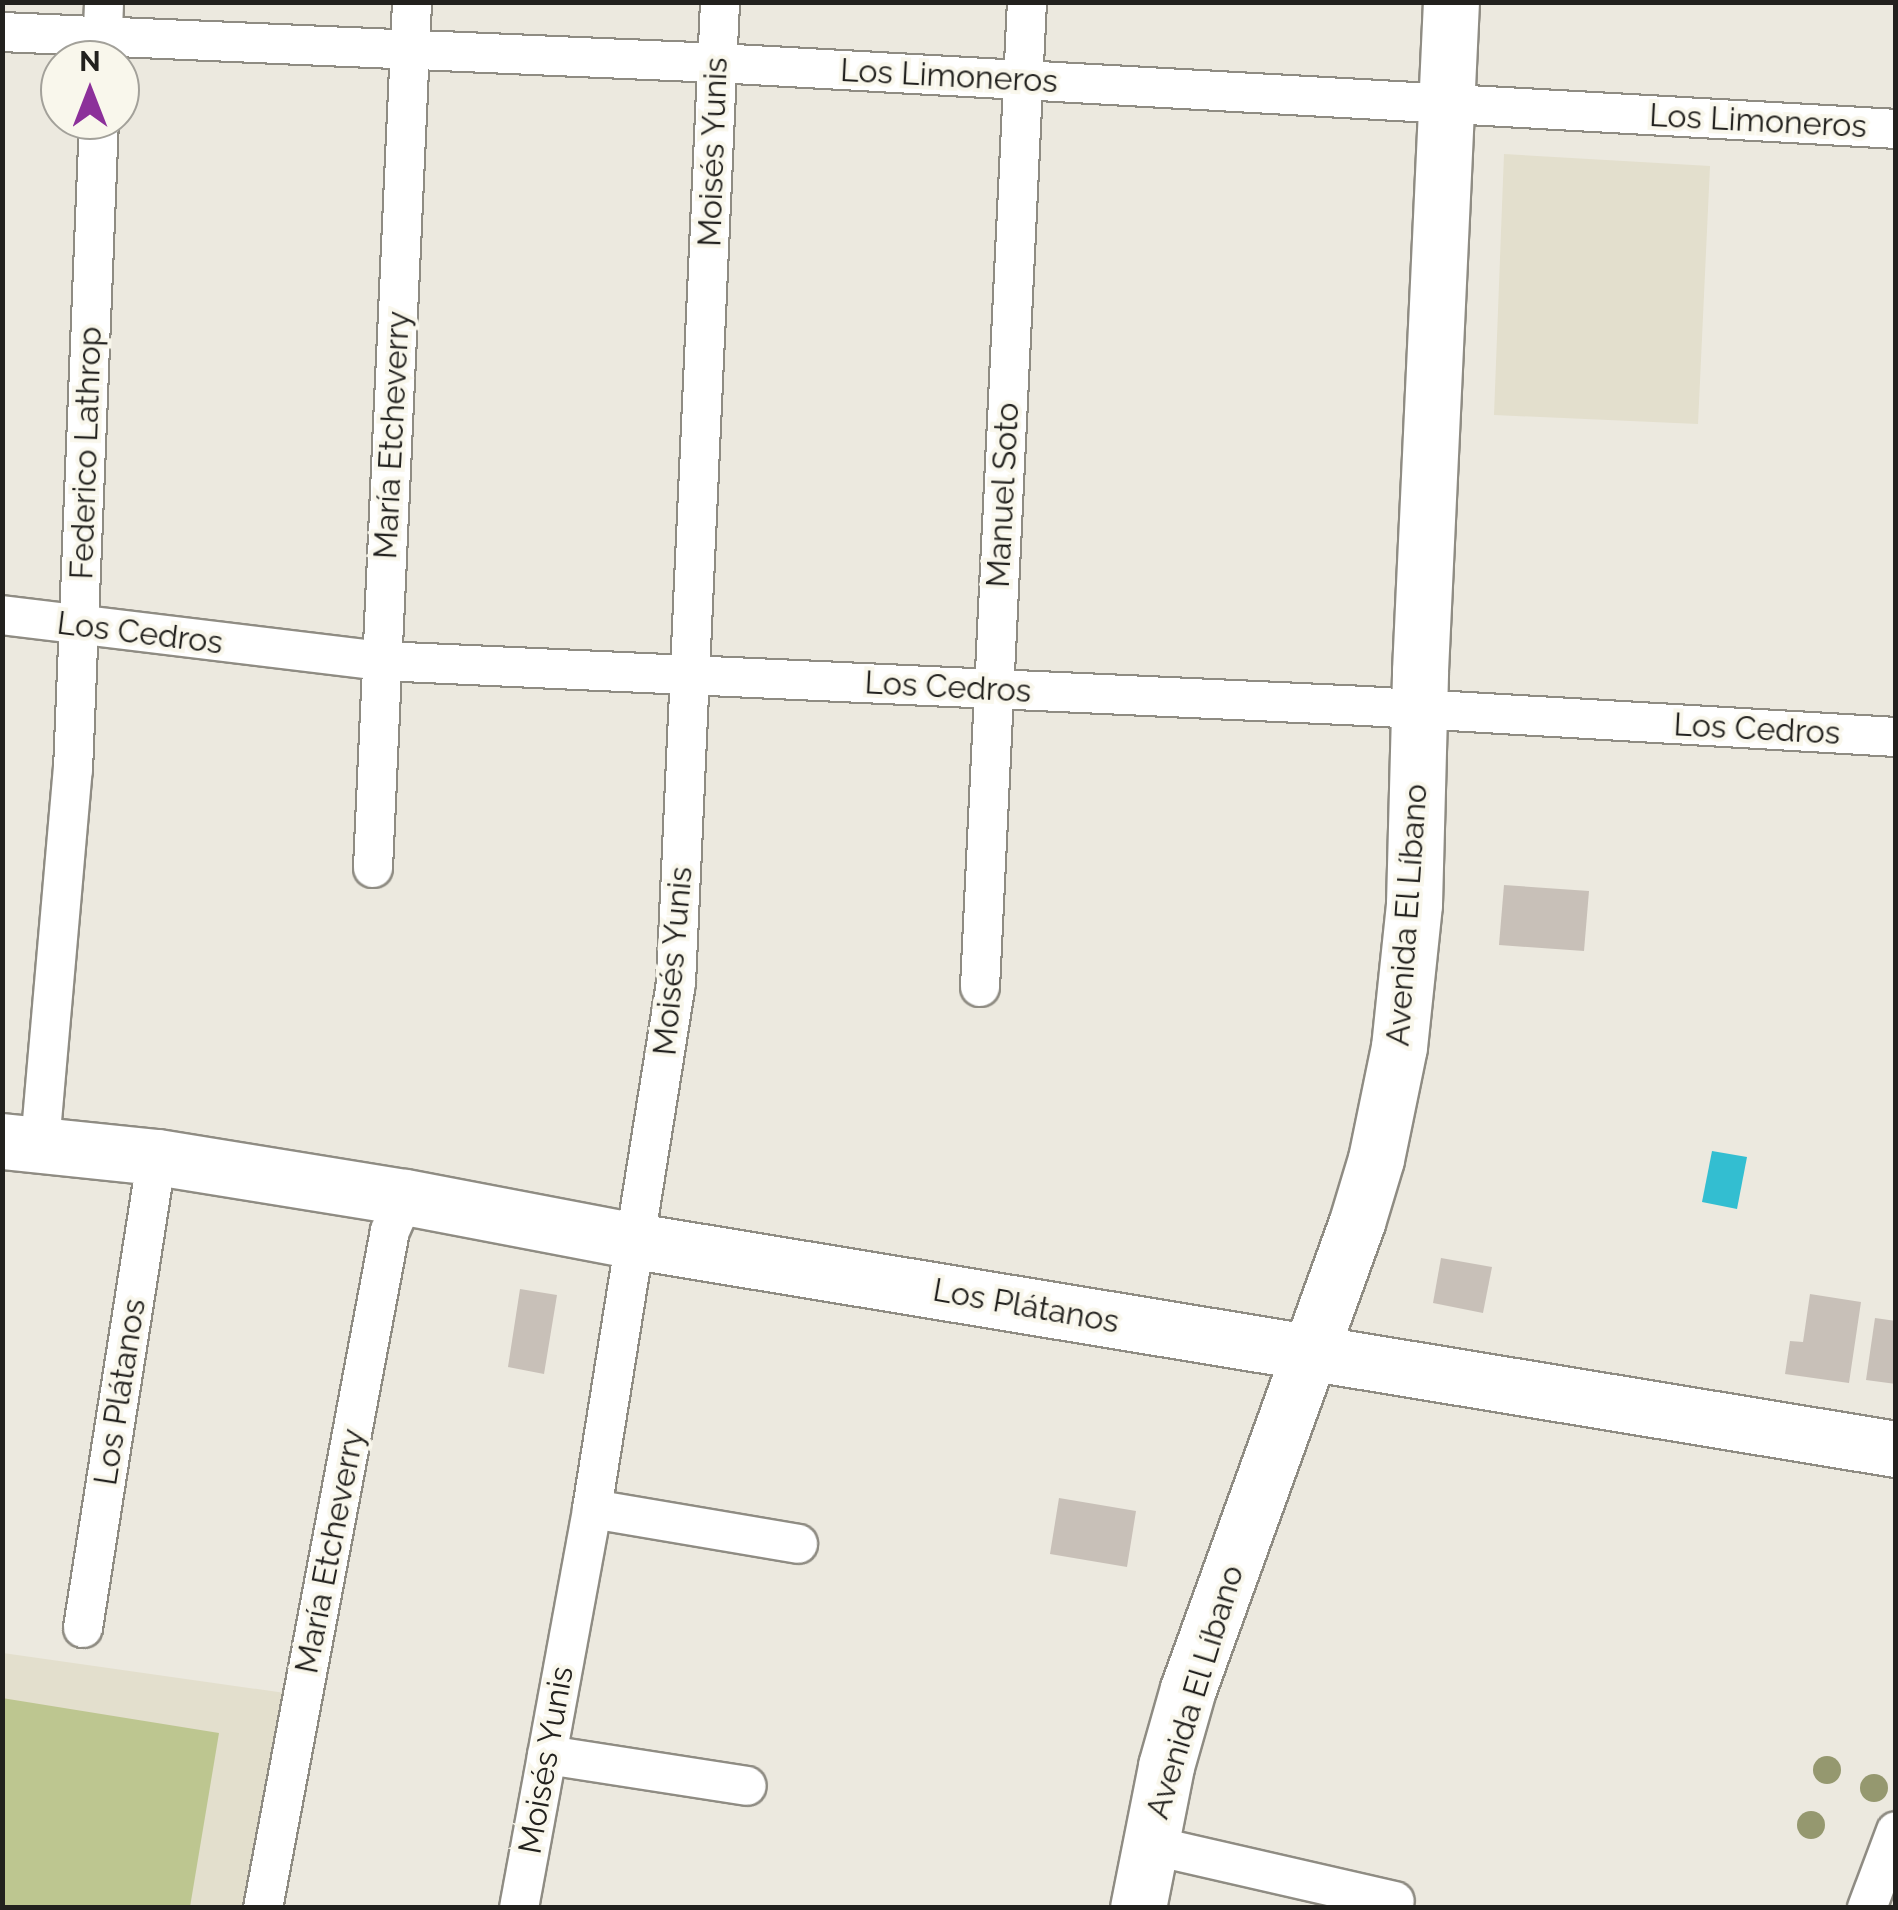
<!DOCTYPE html>
<html>
<head>
<meta charset="utf-8">
<style>
  body { margin:0 }
  #map { position:relative; width:1898px; height:1910px; overflow:hidden; background:#ece9df; font-family:Raleway,sans-serif }
  div>[style] { position:absolute }
  .built>* { inset:0; background:#e3dfcd }
  .green>* { inset:0; background:#bdc690 }
  .water>* { inset:0; background:#33bed1 }
  .building>* { inset:0; background:#c8c0b8 }
  .roads { filter:drop-shadow(2px 0 #8f8c83) drop-shadow(-2px 0 #8f8c83) drop-shadow(0 2px #8f8c83) drop-shadow(0 -2px #8f8c83) }
  .street>* { height:38px; margin:-19px; padding:0 19px; transform-origin:19px; border-radius:19px; background:#fff }
  .secondary>* { height:55px; margin:-27.5px; padding:0 27.5px; transform-origin:27.5px; border-radius:27.5px; background:#fff }
  .trees>* { width:28px; height:28px; margin:-14px; border-radius:50%; background:#95986f }
  span { translate:-50% -50%; white-space:nowrap; text-align:center; line-height:1.15; -webkit-text-stroke:8px #f9f7ec; paint-order:stroke }
  .street-label { font-size:32px; color:#22211e }
  .frame { position:absolute; inset:0; border:5px solid #22211e; pointer-events:none }
  .north { position:absolute; left:40px; top:40px; width:100px; height:100px; box-sizing:border-box; background:#f9f7ec; border:2px solid #a3a19a; border-radius:50%; rotate:0deg; font-size:28px; font-weight:700; line-height:40px; text-align:center; color:#22211e }
  .north::after { content:''; display:block; margin:auto; width:35px; height:45px; background:#8c309a; clip-path:polygon(50% 0,100% 100%,50% 72%,0 100%) }
</style>
</head>
<body>
<div id="map">
  <div class="built">
    <i style="clip-path:polygon(1504px 154px,1710px 166px,1698px 424px,1494px 415px)"></i>
    <i style="clip-path:polygon(3px 1653px,292px 1694px,247px 1907px,3px 1908px)"></i>
  </div>
  <div class="green">
    <i style="clip-path:polygon(2px 1698px,219px 1733px,190px 1907px,3px 1907px)"></i>
  </div>
  <div class="water">
    <i style="clip-path:polygon(1712px 1151px,1747px 1157px,1737px 1209px,1702px 1202px)"></i>
  </div>
  <div class="building">
    <i style="clip-path:polygon(1504px 885px,1589px 891px,1584px 951px,1499px 945px)"></i>
    <i style="clip-path:polygon(1441px 1258px,1492px 1267px,1483px 1313px,1433px 1303px)"></i>
    <i style="clip-path:polygon(520px 1289px,557px 1295px,544px 1374px,508px 1367px)"></i>
    <i style="clip-path:polygon(1810px 1294px,1861px 1302px,1849px 1383px,1785px 1374px,1790px 1341px,1803px 1342px)"></i>
    <i style="clip-path:polygon(1875px 1318px,1896px 1321px,1896px 1384px,1866px 1380px)"></i>
    <i style="clip-path:polygon(1059px 1498px,1136px 1511px,1127px 1567px,1050px 1554px)"></i>
  </div>
  <div class="roads">
    <div class="street">
      <i style="left:2px;top:32px;width:716px;rotate:2.48deg"></i>
      <i style="left:717px;top:63px;width:1181px;rotate:3.2deg"></i>
      <i style="left:102px;top:60px;width:58px;rotate:-88deg"></i>
      <i style="left:2px;top:615px;width:383px;rotate:6.9deg"></i>
      <i style="left:382px;top:661px;width:984px;rotate:2.62deg"></i>
      <i style="left:1365px;top:706px;width:532px;rotate:3.34deg"></i>
      <i style="left:373px;top:868px;width:867px;rotate:-87.42deg"></i>
      <i style="left:980px;top:987px;width:986px;rotate:-87.27deg"></i>
      <i style="left:40px;top:1144px;width:375px;rotate:-85deg"></i>
      <i style="left:73px;top:770px;width:651px;rotate:-87.71deg"></i>
      <i style="left:592px;top:1509px;width:209px;rotate:9.6deg"></i>
      <i style="left:83px;top:1628px;width:477px;rotate:-81.1deg"></i>
      <i style="left:547px;top:1755px;width:202px;rotate:8.8deg"></i>
      <i style="left:1150px;top:1845px;width:251px;rotate:12.9deg"></i>
      <i style="left:263px;top:1908px;width:689px;rotate:-79.38deg"></i>
      <i style="left:390px;top:1231px;width:37px;rotate:-66deg"></i>
      <i style="left:519px;top:1908px;width:406px;rotate:-79.6deg"></i>
      <i style="left:592px;top:1509px;width:533px;rotate:-80.93deg"></i>
      <i style="left:676px;top:983px;width:982px;rotate:-87.43deg"></i>
      <i style="left:1867px;top:1908px;width:82px;rotate:-69.4deg"></i>
    </div>
    <div class="secondary">
      <i style="left:2px;top:1141px;width:156px;rotate:5.9deg"></i>
      <i style="left:157px;top:1157px;width:251px;rotate:9.2deg"></i>
      <i style="left:405px;top:1197px;width:234px;rotate:10.8deg"></i>
      <i style="left:635px;top:1241px;width:1278px;rotate:9.37deg"></i>
      <i style="left:1138px;top:1908px;width:145px;rotate:-78.8deg"></i>
      <i style="left:1166px;top:1766px;width:80px;rotate:-74.1deg"></i>
      <i style="left:1188px;top:1689px;width:497px;rotate:-70.1deg"></i>
      <i style="left:1357px;top:1222px;width:66px;rotate:-73.2deg"></i>
      <i style="left:1376px;top:1159px;width:114px;rotate:-78.4deg"></i>
      <i style="left:1399px;top:1047px;width:144px;rotate:-84deg"></i>
      <i style="left:1414px;top:904px;width:233px;rotate:-88.5deg"></i>
      <i style="left:1420px;top:671px;width:670px;rotate:-87.35deg"></i>
    </div>
  </div>
  <div class="trees">
    <i style="left:1827px;top:1770px"></i>
    <i style="left:1874px;top:1788px"></i>
    <i style="left:1811px;top:1825px"></i>
  </div>
  <div class="street-label">
    <span style="left:949px;top:76px;rotate:3deg">Los Limoneros</span>
    <span style="left:1758px;top:121px;rotate:3deg">Los Limoneros</span>
    <span style="left:713px;top:152px;rotate:-88deg">Moisés Yunis</span>
    <span style="left:392px;top:435px;rotate:-87deg">María Etcheverry</span>
    <span style="left:86px;top:453px;rotate:-88deg">Federico Lathrop</span>
    <span style="left:1003px;top:495px;rotate:-87deg">Manuel Soto</span>
    <span style="left:140px;top:633px;rotate:7deg">Los Cedros</span>
    <span style="left:948px;top:687px;rotate:3deg">Los Cedros</span>
    <span style="left:1757px;top:729px;rotate:3deg">Los Cedros</span>
    <span style="left:1407px;top:915px;rotate:-86deg">Avenida El Líbano</span>
    <span style="left:673px;top:961px;rotate:-85deg">Moisés Yunis</span>
    <span style="left:1026px;top:1306px;rotate:10deg">Los Plátanos</span>
    <span style="left:120px;top:1392px;rotate:-81deg">Los Plátanos</span>
    <span style="left:330px;top:1551px;rotate:-79deg">María Etcheverry</span>
    <span style="left:1195px;top:1692px;rotate:-73deg">Avenida El Líbano</span>
    <span style="left:546px;top:1760px;rotate:-80deg">Moisés Yunis</span>
  </div>
  <div class="frame"></div>
  <div class="north">N</div>
</div>
</body>
</html>
